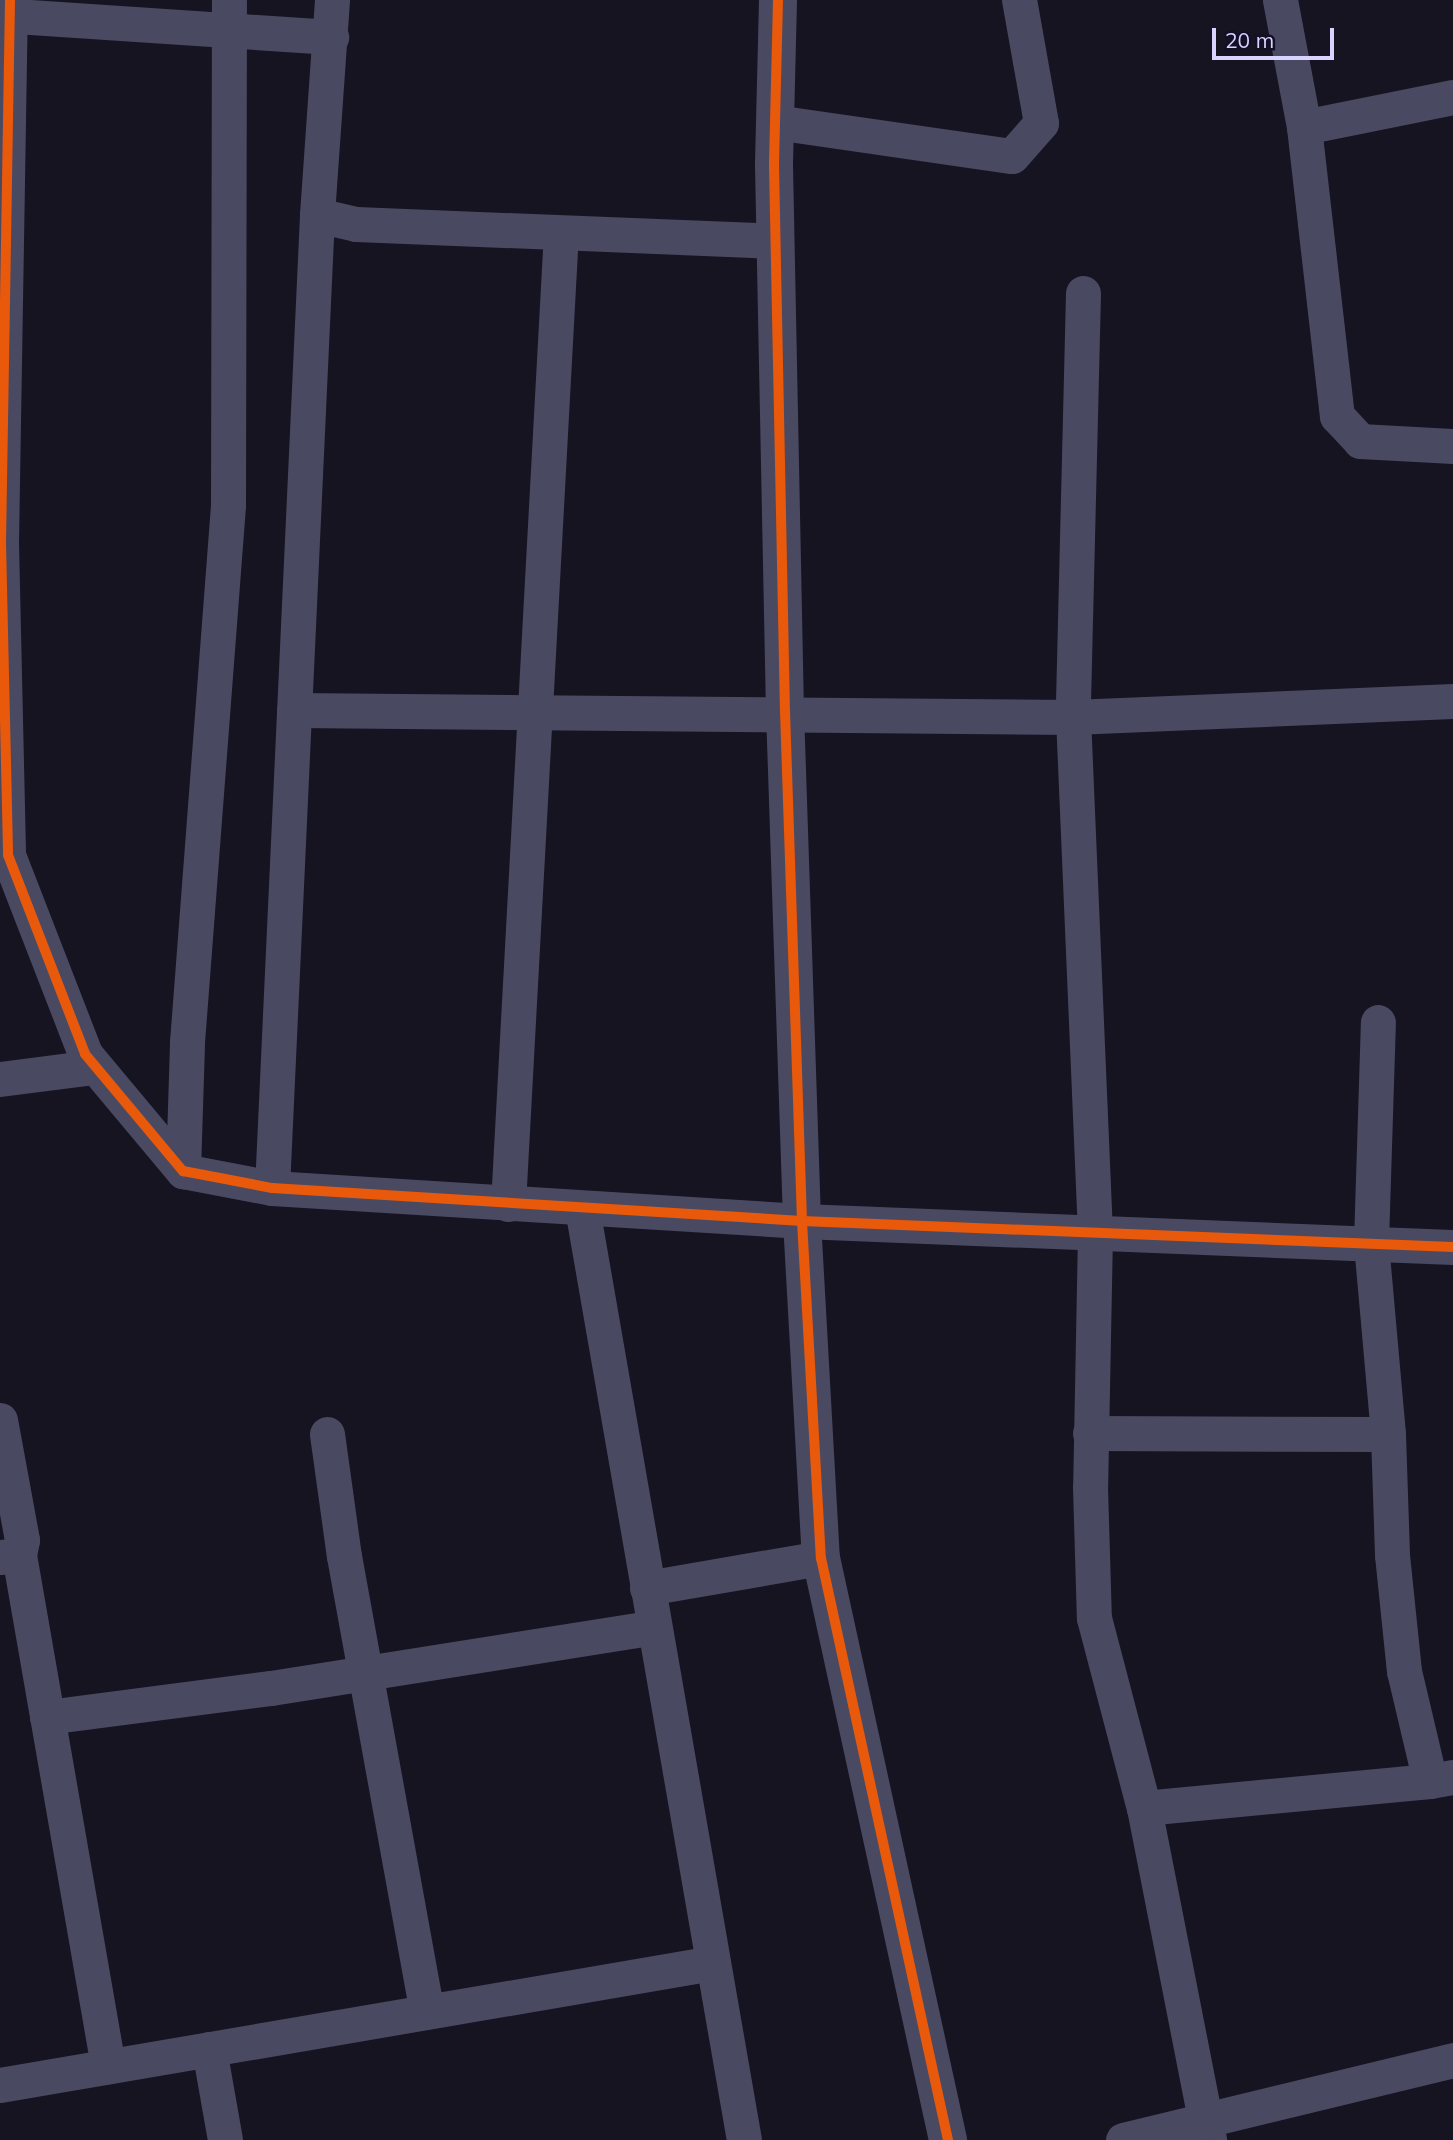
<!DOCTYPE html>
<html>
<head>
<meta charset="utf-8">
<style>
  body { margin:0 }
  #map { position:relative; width:1453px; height:2140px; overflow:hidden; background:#161421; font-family:Mulish,sans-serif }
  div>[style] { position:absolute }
  .minor>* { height:35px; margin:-17.5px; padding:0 17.5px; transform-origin:17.5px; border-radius:17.5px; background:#4a4962 }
  .tertiary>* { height:38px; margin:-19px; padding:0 19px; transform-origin:19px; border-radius:19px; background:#4a4962 }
  .cycleway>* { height:10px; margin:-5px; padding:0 5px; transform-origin:5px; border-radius:5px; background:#e8590c }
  span { translate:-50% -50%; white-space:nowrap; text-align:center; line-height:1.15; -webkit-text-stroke:5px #130f26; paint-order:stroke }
  .scale { position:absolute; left:1212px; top:28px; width:122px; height:32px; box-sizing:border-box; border:4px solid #d9d4ff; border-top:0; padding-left:9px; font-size:21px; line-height:24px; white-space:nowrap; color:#d9d4ff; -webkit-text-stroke:5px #130f26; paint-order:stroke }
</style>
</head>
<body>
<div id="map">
  <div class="minor">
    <i style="left:10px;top:0;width:543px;rotate:90.95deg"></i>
    <i style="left:1px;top:543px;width:312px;rotate:88.7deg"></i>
    <i style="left:8px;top:855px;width:213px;rotate:68.8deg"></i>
    <i style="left:85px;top:1054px;width:153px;rotate:50.1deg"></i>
    <i style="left:183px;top:1171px;width:91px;rotate:10.8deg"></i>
    <i style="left:272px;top:1188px;width:531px;rotate:3.56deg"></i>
    <i style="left:802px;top:1221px;width:652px;rotate:2.29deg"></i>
    <i style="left:332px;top:0;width:216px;rotate:94deg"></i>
    <i style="left:317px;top:215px;width:40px;rotate:13deg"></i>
    <i style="left:356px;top:224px;width:419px;rotate:2.3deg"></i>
    <i style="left:1280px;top:0;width:129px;rotate:79.3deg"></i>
    <i style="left:1304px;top:127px;width:291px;rotate:83.5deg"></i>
    <i style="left:1337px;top:416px;width:34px;rotate:47deg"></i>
    <i style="left:1360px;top:441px;width:93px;rotate:3.1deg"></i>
    <i style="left:0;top:15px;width:332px;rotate:3.8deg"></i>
    <i style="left:775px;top:122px;width:239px;rotate:8.2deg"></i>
    <i style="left:1012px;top:156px;width:44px;rotate:-48.7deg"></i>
    <i style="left:1041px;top:123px;width:125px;rotate:-100.1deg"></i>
    <i style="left:1304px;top:127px;width:152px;rotate:-11.4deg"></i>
    <i style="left:1083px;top:293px;width:424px;rotate:91.4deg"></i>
    <i style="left:1073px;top:717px;width:516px;rotate:87.56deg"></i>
    <i style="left:1095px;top:1233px;width:254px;rotate:91.1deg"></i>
    <i style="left:1090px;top:1487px;width:131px;rotate:88.3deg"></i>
    <i style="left:1094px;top:1618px;width:196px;rotate:75.3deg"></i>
    <i style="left:1144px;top:1808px;width:338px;rotate:78.9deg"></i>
    <i style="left:294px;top:710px;width:779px;rotate:0.51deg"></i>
    <i style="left:1073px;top:717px;width:380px;rotate:-2.4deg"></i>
    <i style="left:0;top:1079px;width:95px;rotate:-7.3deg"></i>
    <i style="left:183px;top:1171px;width:129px;rotate:-88.2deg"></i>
    <i style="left:187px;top:1042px;width:539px;rotate:-85.63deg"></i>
    <i style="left:228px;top:505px;width:505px;rotate:-89.89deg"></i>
    <i style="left:272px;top:1188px;width:974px;rotate:-87.35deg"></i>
    <i style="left:508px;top:1204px;width:972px;rotate:-86.88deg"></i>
    <i style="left:582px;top:1208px;width:946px;rotate:80.14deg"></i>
    <i style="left:0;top:1420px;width:122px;rotate:79.6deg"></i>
    <i style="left:22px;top:1540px;width:15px;rotate:101deg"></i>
    <i style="left:1090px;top:1433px;width:298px;rotate:0.2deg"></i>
    <i style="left:1388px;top:1434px;width:193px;rotate:-95.1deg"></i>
    <i style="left:1371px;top:1242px;width:220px;rotate:-88.2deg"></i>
    <i style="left:327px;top:1434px;width:123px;rotate:82.1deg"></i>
    <i style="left:344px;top:1556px;width:463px;rotate:79.7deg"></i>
    <i style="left:1388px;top:1434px;width:121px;rotate:88.1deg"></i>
    <i style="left:1392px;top:1555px;width:117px;rotate:84.1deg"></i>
    <i style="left:1404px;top:1671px;width:113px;rotate:76.7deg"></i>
    <i style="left:1430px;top:1781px;width:23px;rotate:-10deg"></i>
    <i style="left:0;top:1557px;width:19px;rotate:-6deg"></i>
    <i style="left:19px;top:1555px;width:519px;rotate:80.12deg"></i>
    <i style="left:647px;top:1588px;width:177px;rotate:-9.8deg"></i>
    <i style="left:47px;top:1717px;width:226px;rotate:-7.4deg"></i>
    <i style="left:271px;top:1688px;width:388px;rotate:-9deg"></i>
    <i style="left:1144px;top:1808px;width:287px;rotate:-5.4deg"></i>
    <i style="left:209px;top:2049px;width:92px;rotate:80deg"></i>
    <i style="left:0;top:2085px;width:723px;rotate:-9.71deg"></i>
    <i style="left:1123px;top:2140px;width:340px;rotate:-13.6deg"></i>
  </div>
  <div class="tertiary">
    <i style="left:778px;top:0;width:165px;rotate:91.4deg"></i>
    <i style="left:774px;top:165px;width:546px;rotate:88.85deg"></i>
    <i style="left:785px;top:711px;width:510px;rotate:88.09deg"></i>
    <i style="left:802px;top:1221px;width:338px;rotate:86.8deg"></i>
    <i style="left:821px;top:1558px;width:596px;rotate:77.69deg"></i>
  </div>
  <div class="cycleway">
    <i style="left:10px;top:0;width:543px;rotate:90.95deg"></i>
    <i style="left:1px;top:543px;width:312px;rotate:88.7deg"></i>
    <i style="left:8px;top:855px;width:213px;rotate:68.8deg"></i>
    <i style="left:85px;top:1054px;width:153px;rotate:50.1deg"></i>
    <i style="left:183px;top:1171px;width:91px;rotate:10.8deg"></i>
    <i style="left:272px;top:1188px;width:531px;rotate:3.56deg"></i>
    <i style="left:802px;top:1221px;width:652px;rotate:2.29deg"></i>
    <i style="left:778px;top:0;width:165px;rotate:91.4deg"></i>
    <i style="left:774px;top:165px;width:546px;rotate:88.85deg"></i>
    <i style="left:785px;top:711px;width:510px;rotate:88.09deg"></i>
    <i style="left:802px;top:1221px;width:338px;rotate:86.8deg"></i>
    <i style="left:821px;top:1558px;width:596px;rotate:77.69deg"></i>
  </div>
  <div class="scale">20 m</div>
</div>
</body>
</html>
